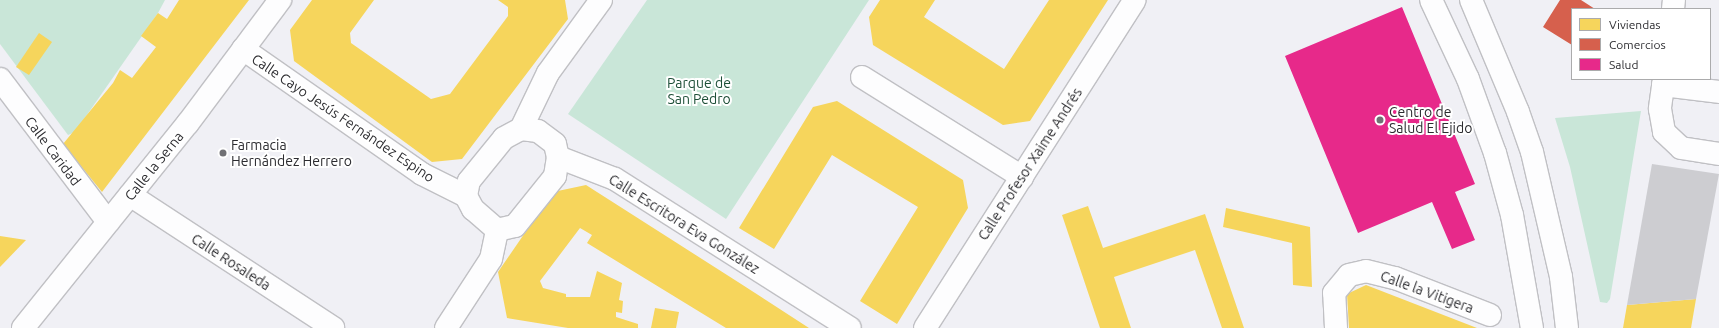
<!DOCTYPE html>
<html>
<head>
<meta charset="utf-8">
<style>
  body { margin:0 }
  #map { position:relative; width:1719px; height:328px; overflow:hidden; background:#f0f0f5; font-family:Ubuntu,sans-serif }
  div>[style] { position:absolute }
  .green>* { inset:0; background:#c9e6d8 }
  .homes>* { inset:0; background:#f6d55c }
  .shops>* { inset:0; background:#d6604d }
  .health>* { inset:0; background:#e7298a }
  .building>* { inset:0; background:#cdcdd1 }
  .roads { filter:drop-shadow(1px 0 #c0c0c4) drop-shadow(-1px 0 #c0c0c4) drop-shadow(0 1px #c0c0c4) drop-shadow(0 -1px #c0c0c4) }
  .street>* { height:22px; margin:-11px; padding:0 11px; transform-origin:11px; border-radius:11px; background:#fdfdfe }
  .secondary>* { height:22px; margin:-11px; padding:0 11px; transform-origin:11px; border-radius:11px; background:#fdfdfe }
  .primary>* { height:22px; margin:-11px; padding:0 11px; transform-origin:11px; border-radius:11px; background:#fdfdfe }
  .dots>* { width:11px; height:11px; translate:-50% -50%; box-sizing:border-box; border:2px solid #fff; border-radius:50% }
  span { translate:-50% -50%; white-space:nowrap; text-align:center; line-height:1.15; -webkit-text-stroke:4px #fff; paint-order:stroke }
  .park-label { font-size:14px; color:#1e4f38 }
  .poi-label { font-size:14px; color:#2c2c30 }
  .left { translate:0 -50%; text-align:left }
  .street-label { font-size:14px; color:#2c2c30 }
  .legend { position:absolute; left:1571px; top:8px; width:140px; height:72px; box-sizing:border-box; background:#fff; border:1px solid #ababac; margin:0; padding:5px 7px; list-style:none; font-size:12px; color:#2c2c30 }
  .legend li { display:flex; align-items:center; gap:8px; height:20px }
  .legend b { width:20px; border:1px solid #ababac }
</style>
</head>
<body>
<div id="map">
  <div class="green">
    <i style="clip-path:polygon(0 0,165px 0,158px 13px,75px 132px,68px 135px,0 44px)"></i>
    <i style="clip-path:polygon(647px 0,869px 0,726px 219px,568px 114px)"></i>
    <i style="clip-path:polygon(1641px 111px,1610px 299px,1607px 303px,1600px 302px,1570px 167px,1555px 118px)"></i>
  </div>
  <div class="homes">
    <i style="clip-path:polygon(179px 0,249px 0,102px 192px,63px 144px,113px 83px,120px 70px,132px 78px,156px 47px,141px 36px,158px 13px,167px 19px)"></i>
    <i style="clip-path:polygon(312px 0,374px 0,350px 33px,351px 43px,431px 99px,450px 94px,508px 16px,508px 7px,498px 0,565px 0,568px 19px,462px 159px,432px 162px,294px 61px,290px 30px)"></i>
    <i style="clip-path:polygon(880px 0,935px 0,924px 17px,1004px 69px,1049px 0,1108px 0,1030px 121px,1003px 125px,873px 45px,869px 17px)"></i>
    <i style="clip-path:polygon(39px 33px,52px 42px,29px 75px,16px 67px)"></i>
    <i style="clip-path:polygon(837px 101px,963px 180px,968px 208px,897px 324px,860px 301px,918px 207px,832px 155px,774px 249px,739px 228px,813px 107px)"></i>
    <i style="clip-path:polygon(586px 185px,738px 282px,809px 328px,726px 328px,587px 243px,592px 235px,580px 228px,540px 281px,543px 288px,566px 294px,566px 297px,590px 297px,597px 271px,622px 283px,619px 300px,623px 301px,622px 313px,616px 312px,616px 317px,638px 324px,638px 328px,568px 328px,507px 318px,498px 272px,553px 192px)"></i>
    <i style="clip-path:polygon(1088px 206px,1103px 248px,1205px 214px,1244px 328px,1222px 328px,1195px 250px,1114px 277px,1131px 328px,1100px 328px,1062px 215px)"></i>
    <i style="clip-path:polygon(1226px 208px,1310px 227px,1312px 287px,1293px 285px,1292px 243px,1223px 227px)"></i>
    <i style="clip-path:polygon(0 236px,26px 240px,0 267px)"></i>
    <i style="clip-path:polygon(1366px 285px,1477px 328px,1349px 328px,1347px 294px)"></i>
    <i style="clip-path:polygon(1696px 299px,1691px 328px,1623px 328px,1627px 305px)"></i>
    <i style="clip-path:polygon(655px 308px,679px 312px,676px 328px,651px 328px)"></i>
  </div>
  <div class="shops">
    <i style="clip-path:polygon(1560px 0,1581px 0,1595px 9px,1572px 9px,1572px 45px,1543px 27px)"></i>
  </div>
  <div class="health">
    <i style="clip-path:polygon(1402px 7px,1475px 184px,1455px 192px,1475px 240px,1452px 249px,1432px 202px,1358px 233px,1285px 56px)"></i>
  </div>
  <div class="building">
    <i style="clip-path:polygon(1652px 164px,1719px 174px,1696px 299px,1627px 305px)"></i>
  </div>
  <div class="roads">
    <div class="street">
      <i style="left:1673px;top:9px;width:9px;rotate:-84deg"></i>
      <i style="left:243px;top:49px;width:218px;rotate:34.9deg"></i>
      <i style="left:422px;top:174px;width:49px;rotate:26.6deg"></i>
      <i style="left:466px;top:196px;width:15px;rotate:62deg"></i>
      <i style="left:473px;top:209px;width:32px;rotate:41deg"></i>
      <i style="left:862px;top:77px;width:189px;rotate:32deg"></i>
      <i style="left:0;top:79px;width:179px;rotate:52.9deg"></i>
      <i style="left:1664px;top:79px;width:30px;rotate:98deg"></i>
      <i style="left:1660px;top:109px;width:23px;rotate:80deg"></i>
      <i style="left:1664px;top:132px;width:23px;rotate:43deg"></i>
      <i style="left:1681px;top:148px;width:38px;rotate:9deg"></i>
      <i style="left:1663px;top:85px;width:56px;rotate:7.1deg"></i>
      <i style="left:521px;top:129px;width:17px;rotate:7deg"></i>
      <i style="left:538px;top:131px;width:21px;rotate:37deg"></i>
      <i style="left:555px;top:144px;width:13px;rotate:77deg"></i>
      <i style="left:558px;top:157px;width:61px;rotate:21.1deg"></i>
      <i style="left:615px;top:179px;width:278px;rotate:32.4deg"></i>
      <i style="left:130px;top:195px;width:243px;rotate:33.2deg"></i>
      <i style="left:466px;top:196px;width:15px;rotate:-79deg"></i>
      <i style="left:469px;top:181px;width:55px;rotate:-50.9deg"></i>
      <i style="left:504px;top:138px;width:19px;rotate:-28deg"></i>
      <i style="left:521px;top:129px;width:62px;rotate:-64.3deg"></i>
      <i style="left:548px;top:73px;width:90px;rotate:-54deg"></i>
      <i style="left:497px;top:230px;width:18px;rotate:-13deg"></i>
      <i style="left:515px;top:226px;width:64px;rotate:-51.3deg"></i>
      <i style="left:555px;top:176px;width:19px;rotate:-81deg"></i>
      <i style="left:446px;top:328px;width:82px;rotate:-56.9deg"></i>
      <i style="left:491px;top:259px;width:30px;rotate:-78deg"></i>
      <i style="left:925px;top:328px;width:389px;rotate:-57.4deg"></i>
      <i style="left:1336px;top:328px;width:35px;rotate:-93deg"></i>
      <i style="left:1334px;top:293px;width:23px;rotate:-50deg"></i>
      <i style="left:1349px;top:275px;width:17px;rotate:-13deg"></i>
      <i style="left:1366px;top:271px;width:30px;rotate:14deg"></i>
      <i style="left:1395px;top:278px;width:102px;rotate:21.3deg"></i>
    </div>
    <div class="secondary">
      <i style="left:23px;top:328px;width:263px;rotate:-51.2deg"></i>
      <i style="left:188px;top:123px;width:154px;rotate:-53.2deg"></i>
    </div>
    <div class="primary">
      <i style="left:1431px;top:0;width:87px;rotate:64.9deg"></i>
      <i style="left:1468px;top:79px;width:79px;rotate:70deg"></i>
      <i style="left:1495px;top:153px;width:64px;rotate:74.7deg"></i>
      <i style="left:1512px;top:215px;width:115px;rotate:80deg"></i>
      <i style="left:1471px;top:0;width:121px;rotate:67.2deg"></i>
      <i style="left:1518px;top:112px;width:42px;rotate:70.7deg"></i>
      <i style="left:1532px;top:152px;width:128px;rotate:76.9deg"></i>
      <i style="left:1561px;top:277px;width:51px;rotate:83.3deg"></i>
    </div>
  </div>
  <div class="dots">
    <i style="left:1380px;top:120px;background:#717175"></i>
    <i style="left:223px;top:153px;background:#717175"></i>
  </div>
  <div class="park-label">
    <span style="left:699px;top:91px">Parque de<br>San Pedro</span>
  </div>
  <div class="poi-label">
    <span class="left" style="left:1389px;top:120px">Centro de<br>Salud El Ejido</span>
    <span class="left" style="left:231px;top:153px">Farmacia<br>Hernández Herrero</span>
  </div>
  <div class="street-label">
    <span style="left:343px;top:118px;rotate:34deg">Calle Cayo Jesús Fernández Espino</span>
    <span style="left:53px;top:151px;rotate:53deg">Calle Caridad</span>
    <span style="left:1030px;top:164px;rotate:-57deg">Calle Profesor Xaime Andrés</span>
    <span style="left:154px;top:166px;rotate:-51deg">Calle la Serna</span>
    <span style="left:684px;top:224px;rotate:32deg">Calle Escritora Eva González</span>
    <span style="left:231px;top:262px;rotate:33deg">Calle Rosaleda</span>
    <span style="left:1427px;top:292px;rotate:20deg">Calle la Vitigera</span>
  </div>
  <ul class="legend">
  <li><b style="height:11px;background:#f6d55c"></b>Viviendas</li>
  <li><b style="height:11px;background:#d6604d"></b>Comercios</li>
  <li><b style="height:11px;background:#e7298a"></b>Salud</li>
  </ul>
</div>
</body>
</html>
